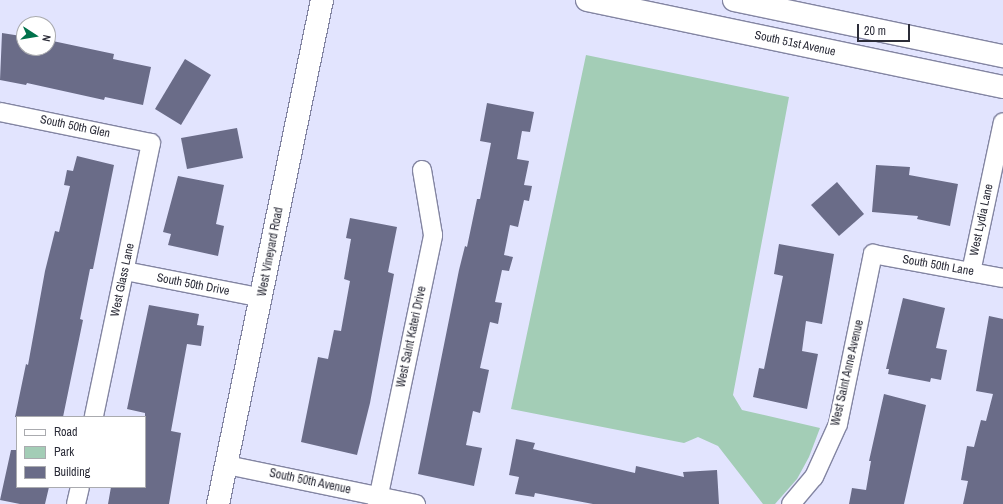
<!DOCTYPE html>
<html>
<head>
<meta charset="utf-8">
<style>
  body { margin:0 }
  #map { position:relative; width:1003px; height:504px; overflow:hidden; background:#e2e4fe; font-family:"Archivo Narrow",sans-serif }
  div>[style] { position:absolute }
  .green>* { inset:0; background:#a3cdb6 }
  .building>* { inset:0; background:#6a6c88 }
  .roads { filter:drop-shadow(1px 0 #8385a2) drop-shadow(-1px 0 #8385a2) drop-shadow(0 1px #8385a2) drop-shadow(0 -1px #8385a2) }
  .minor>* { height:18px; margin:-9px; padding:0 9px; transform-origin:9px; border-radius:9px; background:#fff }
  .tertiary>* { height:22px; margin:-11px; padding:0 11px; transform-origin:11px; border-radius:11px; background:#fff }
  .primary>* { height:22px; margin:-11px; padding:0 11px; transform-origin:11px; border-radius:11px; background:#fff }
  span { translate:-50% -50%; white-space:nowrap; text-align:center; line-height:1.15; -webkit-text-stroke:4px #fff; paint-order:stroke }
  .street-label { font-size:12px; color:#2b2c38 }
  .legend { position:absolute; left:16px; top:416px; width:130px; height:72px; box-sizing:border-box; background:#fff; border:1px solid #aaabaf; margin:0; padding:5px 7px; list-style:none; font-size:12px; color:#2b2c38 }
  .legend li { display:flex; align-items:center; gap:8px; height:20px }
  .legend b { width:20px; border:1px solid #aaabaf }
  .north { position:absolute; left:16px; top:16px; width:40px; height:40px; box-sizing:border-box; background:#fff; border:1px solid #aaabaf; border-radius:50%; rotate:102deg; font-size:11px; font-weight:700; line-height:16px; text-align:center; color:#2b2c38 }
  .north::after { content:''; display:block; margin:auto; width:14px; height:18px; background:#00724b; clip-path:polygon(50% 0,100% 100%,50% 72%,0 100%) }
  .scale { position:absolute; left:857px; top:24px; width:53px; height:18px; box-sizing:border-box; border:2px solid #2b2c38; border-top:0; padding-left:5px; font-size:12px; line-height:14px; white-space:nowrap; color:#2b2c38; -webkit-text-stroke:3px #fff; paint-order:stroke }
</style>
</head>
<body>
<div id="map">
  <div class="green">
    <i style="clip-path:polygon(586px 55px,789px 97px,733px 395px,742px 410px,820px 428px,809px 457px,797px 479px,775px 504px,763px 504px,718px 446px,698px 437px,684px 443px,511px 409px)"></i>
  </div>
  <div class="building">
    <i style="clip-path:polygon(2px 33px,21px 36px,19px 44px,24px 45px,24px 48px,48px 50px,48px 40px,114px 54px,113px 59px,151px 67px,143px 105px,105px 97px,104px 100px,27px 83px,26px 85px,0 80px)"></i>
    <i style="clip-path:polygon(185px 59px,211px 75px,181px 125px,155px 109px)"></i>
    <i style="clip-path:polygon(487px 103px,534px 112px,530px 132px,522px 131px,517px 159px,529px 161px,524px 185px,532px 186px,529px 201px,524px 200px,518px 227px,510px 225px,504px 255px,513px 257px,509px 271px,502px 270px,495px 302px,502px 303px,498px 324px,490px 322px,480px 368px,489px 370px,480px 413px,473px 411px,466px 445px,482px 448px,474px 486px,418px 474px,459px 270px,465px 246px,467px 247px,477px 199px,480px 199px,491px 143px,480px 141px)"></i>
    <i style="clip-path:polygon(237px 128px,243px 158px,187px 169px,181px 138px)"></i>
    <i style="clip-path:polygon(77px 156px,114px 165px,93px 269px,90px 269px,80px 319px,83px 320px,63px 417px,15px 417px,26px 364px,28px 365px,45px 271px,55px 231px,59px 232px,70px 186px,64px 185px,67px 170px,73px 171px)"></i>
    <i style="clip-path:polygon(876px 165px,910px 167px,909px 175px,958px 184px,950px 226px,917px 219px,918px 216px,872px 212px)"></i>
    <i style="clip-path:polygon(178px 176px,224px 185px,216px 224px,224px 226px,218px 256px,168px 245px,171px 234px,163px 232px)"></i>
    <i style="clip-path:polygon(837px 182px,864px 214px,839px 236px,811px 205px)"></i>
    <i style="clip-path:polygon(350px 218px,397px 227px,388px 272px,394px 274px,370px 403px,357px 455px,301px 442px,318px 357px,328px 359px,334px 330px,341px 331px,350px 281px,344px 279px,351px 239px,346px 238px)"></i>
    <i style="clip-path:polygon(779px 244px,834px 254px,822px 324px,806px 321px,802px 351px,818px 354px,807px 409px,753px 397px,759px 368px,764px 369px,783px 276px,774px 274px)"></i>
    <i style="clip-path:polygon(903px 298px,945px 308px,936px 348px,947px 350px,941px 380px,931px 378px,930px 382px,888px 374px,889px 369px,886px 369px)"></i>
    <i style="clip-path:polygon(149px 305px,199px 314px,197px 325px,204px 326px,201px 346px,187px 344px,171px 431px,181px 433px,169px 504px,108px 504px,111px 487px,145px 487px,145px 413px,127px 409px)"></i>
    <i style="clip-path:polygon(989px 316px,1003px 319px,1003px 504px,963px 504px,968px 481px,961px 480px,967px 446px,974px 447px,981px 420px,986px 421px,993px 394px,976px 391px)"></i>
    <i style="clip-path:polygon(884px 394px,926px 405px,904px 504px,849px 504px,852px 488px,866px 490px,871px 461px,869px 461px)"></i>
    <i style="clip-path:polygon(516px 439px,535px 443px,533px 449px,635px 473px,636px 466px,684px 477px,683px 472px,717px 470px,719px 504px,593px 504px,535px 493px,534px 497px,515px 494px,519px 477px,509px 475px)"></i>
    <i style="clip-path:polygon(11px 450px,17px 450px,17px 487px,49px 487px,45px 504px,20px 504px,0 500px)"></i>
  </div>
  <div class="roads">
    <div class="minor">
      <i style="left:0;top:112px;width:154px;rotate:11.6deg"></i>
      <i style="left:151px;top:143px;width:280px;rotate:101.8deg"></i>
      <i style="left:125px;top:271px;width:140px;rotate:11.1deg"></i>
      <i style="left:971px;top:272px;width:153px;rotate:-78deg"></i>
      <i style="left:227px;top:465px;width:193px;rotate:11.7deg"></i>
      <i style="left:76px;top:504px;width:17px;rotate:-77deg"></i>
      <i style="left:377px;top:504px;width:275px;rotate:-78.2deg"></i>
      <i style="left:433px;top:235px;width:66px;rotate:-99.6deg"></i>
      <i style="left:791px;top:504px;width:35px;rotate:-50deg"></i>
      <i style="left:814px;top:477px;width:58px;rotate:-65.6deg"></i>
      <i style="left:838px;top:424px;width:174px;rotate:-78.4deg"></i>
      <i style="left:873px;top:254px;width:132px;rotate:10.5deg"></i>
    </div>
    <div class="tertiary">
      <i style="left:218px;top:504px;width:515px;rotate:-78.34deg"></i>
    </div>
    <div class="primary">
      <i style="left:587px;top:0;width:425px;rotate:11.8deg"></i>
      <i style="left:734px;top:0;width:275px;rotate:11.8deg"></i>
    </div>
  </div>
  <div class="street-label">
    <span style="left:795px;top:44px;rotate:12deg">South 51st Avenue</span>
    <span style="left:75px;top:127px;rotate:12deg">South 50th Glen</span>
    <span style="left:982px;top:220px;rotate:-78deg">West Lydia Lane</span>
    <span style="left:271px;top:252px;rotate:-79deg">West Vineyard Road</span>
    <span style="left:938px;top:266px;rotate:10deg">South 50th Lane</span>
    <span style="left:123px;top:280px;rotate:-78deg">West Glass Lane</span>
    <span style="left:193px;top:285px;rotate:11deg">South 50th Drive</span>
    <span style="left:412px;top:337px;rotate:-78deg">West Saint Kateri Drive</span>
    <span style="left:848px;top:373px;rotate:-77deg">West Saint Anne Avenue</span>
    <span style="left:310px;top:482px;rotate:12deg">South 50th Avenue</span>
  </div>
  <ul class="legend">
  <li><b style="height:5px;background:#fff"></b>Road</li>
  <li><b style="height:11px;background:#a3cdb6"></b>Park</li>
  <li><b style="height:11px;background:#6a6c88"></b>Building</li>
  </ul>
  <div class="north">N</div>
  <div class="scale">20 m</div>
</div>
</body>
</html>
